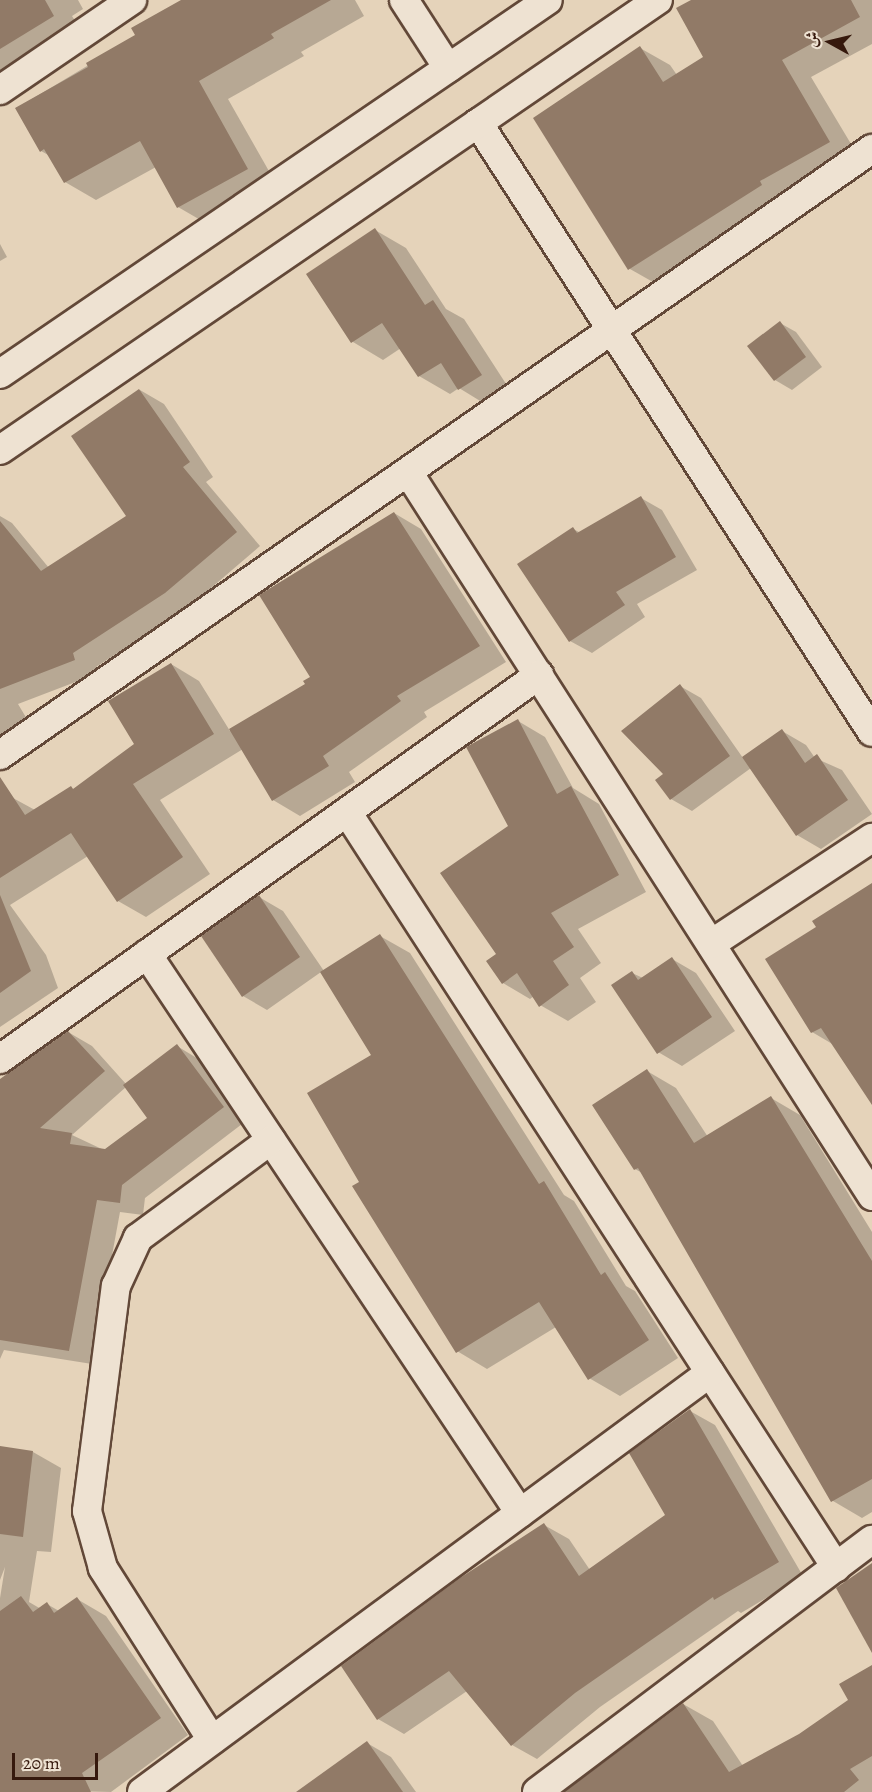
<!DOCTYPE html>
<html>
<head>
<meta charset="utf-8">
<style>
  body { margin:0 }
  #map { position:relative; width:872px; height:1792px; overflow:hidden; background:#e5d3ba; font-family:Alegreya,Amiri,serif }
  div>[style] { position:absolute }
  .shadow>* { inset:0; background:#0003 }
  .building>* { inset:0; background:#917a67 }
  .roads { filter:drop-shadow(2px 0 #624838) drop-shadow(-2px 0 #624838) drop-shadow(0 2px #624838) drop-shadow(0 -2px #624838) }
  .minor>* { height:28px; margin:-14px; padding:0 14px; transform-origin:14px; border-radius:14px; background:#eee2d2 }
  span { translate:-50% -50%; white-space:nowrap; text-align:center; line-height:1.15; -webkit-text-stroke:6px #eee2d2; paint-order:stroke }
  .north { position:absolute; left:800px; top:12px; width:60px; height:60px; -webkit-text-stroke:4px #eee2d2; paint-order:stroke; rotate:278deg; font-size:16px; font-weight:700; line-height:24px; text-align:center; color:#36190d }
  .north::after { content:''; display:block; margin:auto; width:21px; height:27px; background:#36190d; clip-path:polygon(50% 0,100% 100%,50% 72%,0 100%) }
  .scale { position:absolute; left:12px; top:1753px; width:86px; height:27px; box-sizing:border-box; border:3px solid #36190d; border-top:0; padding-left:8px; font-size:18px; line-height:21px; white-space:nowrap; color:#36190d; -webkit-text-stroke:4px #eee2d2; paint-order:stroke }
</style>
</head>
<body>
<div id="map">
  <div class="shadow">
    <i style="clip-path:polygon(0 0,78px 0,83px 9px,72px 16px,82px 32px,0 82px)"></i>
    <i style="clip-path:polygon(184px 0,355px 0,364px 16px,301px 52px,304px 56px,228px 99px,278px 187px,209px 225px,178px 207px,156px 167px,96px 200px,65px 182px,50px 156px,41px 151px,17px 108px,137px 36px)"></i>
    <i style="clip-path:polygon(694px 0,872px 0,872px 44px,811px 77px,860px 159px,660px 286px,630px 269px,640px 48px,670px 65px,677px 75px,705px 58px)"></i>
    <i style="clip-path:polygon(375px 230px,406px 248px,446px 309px,464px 319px,512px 393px,490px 407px,459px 388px,450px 394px,419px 376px,401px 348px,383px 360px,353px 342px)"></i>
    <i style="clip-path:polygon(0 244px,7px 257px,0 261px)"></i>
    <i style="clip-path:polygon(780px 323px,796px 332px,822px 367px,792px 390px,775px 380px,750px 346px)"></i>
    <i style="clip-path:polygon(140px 390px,164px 404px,213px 477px,206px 482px,260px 546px,190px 606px,96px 667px,99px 673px,18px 704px,27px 719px,0 736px,0 516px,12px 523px,49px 568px,128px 517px)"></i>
    <i style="clip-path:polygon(641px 498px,662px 510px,697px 570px,637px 604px,645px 617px,592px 653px,570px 641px,573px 529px,581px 533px)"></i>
    <i style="clip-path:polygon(394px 513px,421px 529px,506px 662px,424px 712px,427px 717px,349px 772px,355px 782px,300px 816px,273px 800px,243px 749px,160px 800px,210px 874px,146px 917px,118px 901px,88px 856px,10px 905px,46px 955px,58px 988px,0 1027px,0 806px,13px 798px,35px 810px,71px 788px,75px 790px,136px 744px,171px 664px,199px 681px,230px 731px,307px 685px)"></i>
    <i style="clip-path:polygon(680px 686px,701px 698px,743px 758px,782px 731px,806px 745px,815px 758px,842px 770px,872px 814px,821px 849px,797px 835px,751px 768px,692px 811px,671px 799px,666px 774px)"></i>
    <i style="clip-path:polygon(518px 721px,545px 737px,573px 788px,599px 804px,646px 892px,578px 929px,601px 963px,580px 978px,596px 1002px,568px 1021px,540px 1005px,534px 996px,530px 999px,503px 983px,498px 955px)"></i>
    <i style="clip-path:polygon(872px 885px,872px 1100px,834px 1045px,812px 1032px,767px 959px,818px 927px)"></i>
    <i style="clip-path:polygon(259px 897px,283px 911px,324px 971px,380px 936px,410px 953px,564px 1195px,574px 1201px,626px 1286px,635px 1291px,678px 1358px,620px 1396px,589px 1378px,556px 1327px,487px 1369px,457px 1351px,354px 1186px,361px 1183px,374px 1055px,321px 972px,267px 1010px,243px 996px)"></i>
    <i style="clip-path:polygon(672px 959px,696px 973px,735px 1031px,682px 1066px,658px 1052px,632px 973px,643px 978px)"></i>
    <i style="clip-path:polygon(evenodd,68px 1032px,92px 1046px,126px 1084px,177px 1046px,200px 1060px,246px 1121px,145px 1198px,143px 1215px,120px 1212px,92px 1364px,4px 1350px,0 1359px,0 1083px,68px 1032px,126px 1087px,149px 1118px,106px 1151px,72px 1135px,126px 1087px)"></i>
    <i style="clip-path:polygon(647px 1071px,676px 1088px,708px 1137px,771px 1098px,800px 1115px,872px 1232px,872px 1512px,862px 1518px,833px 1501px,644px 1174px,635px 1169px)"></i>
    <i style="clip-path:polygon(690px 1411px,715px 1425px,803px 1576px,741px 1613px,738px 1611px,600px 1707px,537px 1759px,512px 1745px,467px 1691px,404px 1734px,378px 1719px,544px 1525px,569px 1539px,590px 1570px,667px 1515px)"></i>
    <i style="clip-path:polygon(0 1448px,33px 1452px,61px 1468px,51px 1552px,37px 1551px,29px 1602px,41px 1609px,47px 1604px,59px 1611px,77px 1599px,106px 1616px,188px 1735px,111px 1792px,0 1789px,0 1598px,5px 1567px,0 1580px)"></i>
    <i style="clip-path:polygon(872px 1667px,872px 1792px,567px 1792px,683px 1704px,713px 1721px,743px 1766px,800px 1735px,850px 1701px)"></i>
    <i style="clip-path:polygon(367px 1743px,391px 1757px,416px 1792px,316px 1792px)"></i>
  </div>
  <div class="building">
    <i style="clip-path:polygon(0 0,45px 0,54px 16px,0 49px)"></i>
    <i style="clip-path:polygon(181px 0,331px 0,271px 34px,274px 38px,199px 81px,248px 169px,177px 208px,140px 141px,64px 183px,44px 149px,40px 152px,15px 108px,88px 67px,86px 63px,135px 35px,131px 28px)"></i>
    <i style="clip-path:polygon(691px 0,851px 0,860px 17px,782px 60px,830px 142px,760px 181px,762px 185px,628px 270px,533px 118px,640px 46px,663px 82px,703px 57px,676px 8px)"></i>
    <i style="clip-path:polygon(375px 228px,425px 305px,433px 300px,482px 375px,458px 390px,441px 363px,418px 377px,382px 323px,351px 343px,306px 274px)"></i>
    <i style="clip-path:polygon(780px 321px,806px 357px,774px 381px,747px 346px)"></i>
    <i style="clip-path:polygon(139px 389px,190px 462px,183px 467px,237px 532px,165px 593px,73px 653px,75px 660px,0 689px,0 521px,41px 571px,126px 516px,71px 436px)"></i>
    <i style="clip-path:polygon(641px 496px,676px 557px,616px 592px,625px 605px,569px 642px,517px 564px,573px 527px,577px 533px)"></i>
    <i style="clip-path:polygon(394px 512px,480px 646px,397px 696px,401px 701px,323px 756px,329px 766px,272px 801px,229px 729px,305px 684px,303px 681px,310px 677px,259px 595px)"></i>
    <i style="clip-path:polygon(171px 663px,214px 734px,133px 784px,183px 857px,117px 902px,71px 833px,0 878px,0 777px,25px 815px,71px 786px,73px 789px,134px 744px,108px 701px)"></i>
    <i style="clip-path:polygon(680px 684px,730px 756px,670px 800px,655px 780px,663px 774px,621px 731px)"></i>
    <i style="clip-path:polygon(518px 719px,557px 794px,571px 786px,619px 875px,551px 913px,574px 947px,553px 961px,569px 985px,539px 1007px,517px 973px,502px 984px,486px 961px,496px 954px,440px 873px,508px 826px,466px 747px)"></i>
    <i style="clip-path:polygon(782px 729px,805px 763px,817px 754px,848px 800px,796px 836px,742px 757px)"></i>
    <i style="clip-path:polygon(872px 883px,872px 1105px,821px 1028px,811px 1033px,765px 959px,816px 927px,812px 921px)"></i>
    <i style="clip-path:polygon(0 895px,31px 971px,0 993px)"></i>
    <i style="clip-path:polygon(259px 895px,300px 957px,242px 997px,201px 936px)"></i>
    <i style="clip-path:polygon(380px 934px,539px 1184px,544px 1181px,601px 1275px,605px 1272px,649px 1340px,588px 1380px,539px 1302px,456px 1353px,352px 1186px,359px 1182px,307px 1093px,371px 1055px,320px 972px)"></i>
    <i style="clip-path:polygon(672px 957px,712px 1017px,657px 1054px,611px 985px,632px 971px,638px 980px)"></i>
    <i style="clip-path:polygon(68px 1031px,105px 1071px,40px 1128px,72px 1133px,70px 1144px,105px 1149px,147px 1118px,123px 1085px,177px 1044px,224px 1107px,122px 1185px,120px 1203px,97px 1200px,69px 1351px,0 1340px,0 1079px)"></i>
    <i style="clip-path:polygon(647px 1069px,694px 1143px,771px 1096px,872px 1261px,872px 1479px,831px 1502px,638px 1168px,634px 1170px,592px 1105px)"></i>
    <i style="clip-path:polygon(690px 1409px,779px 1562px,714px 1600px,713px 1597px,575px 1693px,511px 1746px,449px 1671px,377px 1720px,341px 1666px,460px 1578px,544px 1523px,579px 1576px,665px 1515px,629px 1453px)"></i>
    <i style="clip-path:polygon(0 1446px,33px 1451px,23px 1537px,0 1534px)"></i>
    <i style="clip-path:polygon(872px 1563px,872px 1653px,836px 1588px)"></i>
    <i style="clip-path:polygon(21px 1596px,33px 1612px,47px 1602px,54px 1613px,77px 1597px,161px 1718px,82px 1773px,91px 1792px,0 1792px,0 1611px)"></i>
    <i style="clip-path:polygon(872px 1665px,872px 1756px,850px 1769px,859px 1780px,844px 1792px,564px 1792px,683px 1703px,729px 1772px,799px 1734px,848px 1700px,839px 1684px)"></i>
    <i style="clip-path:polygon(367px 1741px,403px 1792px,296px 1792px)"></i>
  </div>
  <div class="roads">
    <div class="minor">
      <i style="left:404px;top:0;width:81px;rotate:57.1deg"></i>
      <i style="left:0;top:90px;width:160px;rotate:-34.3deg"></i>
      <i style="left:478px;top:123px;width:725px;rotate:57.1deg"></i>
      <i style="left:0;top:374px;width:663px;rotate:-34.31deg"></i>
      <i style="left:0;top:450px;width:797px;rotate:-34.37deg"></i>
      <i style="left:408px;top:472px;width:860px;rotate:57.34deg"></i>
      <i style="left:0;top:755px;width:1062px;rotate:-34.8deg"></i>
      <i style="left:347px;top:812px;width:900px;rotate:57.07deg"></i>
      <i style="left:711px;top:944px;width:193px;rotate:-33.4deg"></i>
      <i style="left:147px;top:954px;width:672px;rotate:56.29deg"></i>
      <i style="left:0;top:1059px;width:662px;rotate:-35.47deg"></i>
      <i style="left:212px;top:1740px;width:204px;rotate:-122.4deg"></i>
      <i style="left:103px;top:1568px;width:59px;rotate:-105.7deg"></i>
      <i style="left:87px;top:1511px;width:227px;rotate:-82.7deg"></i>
      <i style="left:116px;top:1286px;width:53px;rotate:-65.4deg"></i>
      <i style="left:138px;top:1238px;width:165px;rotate:-36.4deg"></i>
      <i style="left:142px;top:1792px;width:706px;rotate:-36.42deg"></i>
      <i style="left:537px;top:1792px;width:419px;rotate:-37deg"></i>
    </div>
  </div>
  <div class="north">ش</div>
  <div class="scale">20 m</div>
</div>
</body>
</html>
